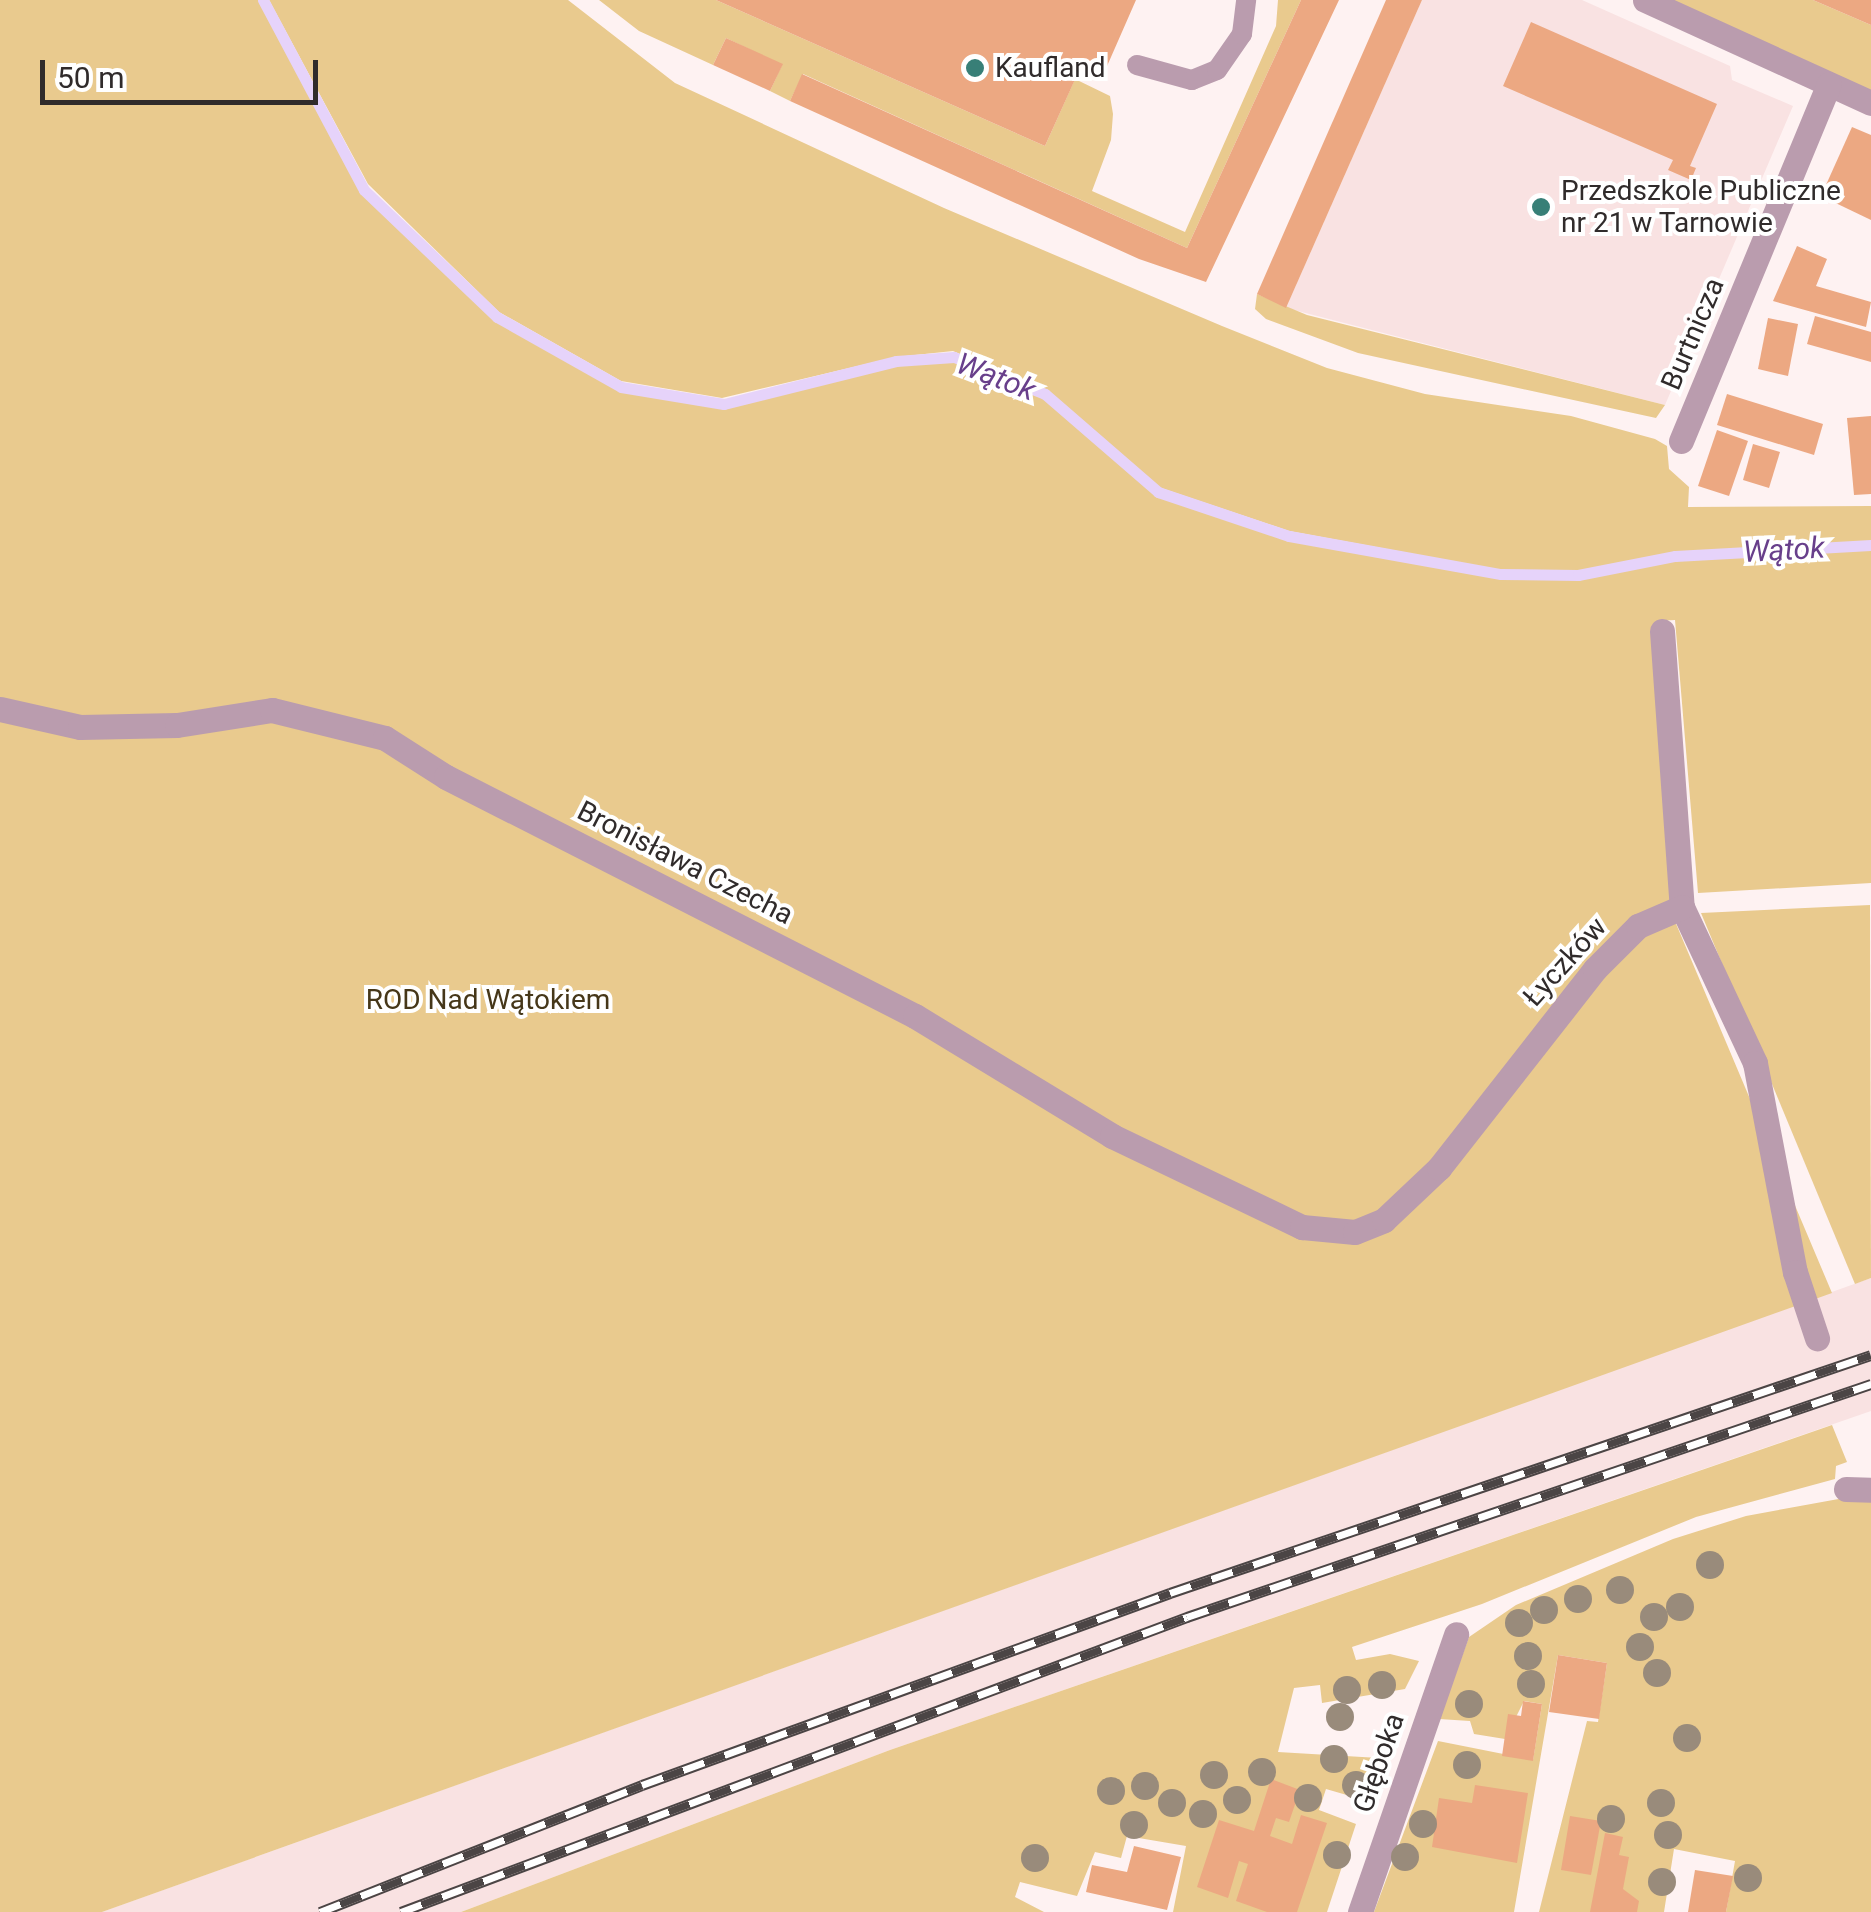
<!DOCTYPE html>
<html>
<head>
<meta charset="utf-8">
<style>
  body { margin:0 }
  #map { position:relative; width:1871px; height:1912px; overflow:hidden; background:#fef2f2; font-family:Roboto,sans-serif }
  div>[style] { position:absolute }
  .built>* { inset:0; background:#f9e2e2 }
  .green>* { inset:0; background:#e9ca8e }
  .stream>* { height:11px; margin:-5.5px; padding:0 5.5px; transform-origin:5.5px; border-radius:5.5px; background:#e6d3fa }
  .building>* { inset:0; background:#eca882 }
  .lane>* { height:20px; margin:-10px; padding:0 10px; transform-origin:10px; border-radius:10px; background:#ba9cae }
  .street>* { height:25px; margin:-12.5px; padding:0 12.5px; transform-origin:12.5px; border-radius:12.5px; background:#ba9cae }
  .rail>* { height:11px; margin-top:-5.5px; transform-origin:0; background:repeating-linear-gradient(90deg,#fff 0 22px,#4b4545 0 44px); box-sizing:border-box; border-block:2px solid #4b4545 }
  .trees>* { width:28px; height:28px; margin:-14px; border-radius:50%; background:#998b7b }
  .dots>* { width:28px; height:28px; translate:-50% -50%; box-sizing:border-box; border:5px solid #fff; border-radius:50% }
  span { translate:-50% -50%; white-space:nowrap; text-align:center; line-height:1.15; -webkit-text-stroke:8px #fff; paint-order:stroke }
  .poi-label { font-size:28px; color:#302b2b }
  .left { translate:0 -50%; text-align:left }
  .street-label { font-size:28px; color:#302b2b }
  .park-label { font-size:28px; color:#463719 }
  .water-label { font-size:30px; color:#683f8b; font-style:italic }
  .scale { position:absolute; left:40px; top:60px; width:278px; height:45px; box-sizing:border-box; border:5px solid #302b2b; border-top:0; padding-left:12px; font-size:30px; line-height:35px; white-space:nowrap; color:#302b2b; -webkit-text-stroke:8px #fff; paint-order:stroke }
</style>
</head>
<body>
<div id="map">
  <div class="built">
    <i style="clip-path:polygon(1422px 0,1582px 0,1730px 66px,1732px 80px,1793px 106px,1665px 405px,1286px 308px)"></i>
    <i style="clip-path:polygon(1871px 1278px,1871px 1411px,890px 1750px,461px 1912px,102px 1912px)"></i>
  </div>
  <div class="green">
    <i style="clip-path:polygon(0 0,258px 0,361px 193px,496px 319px,620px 389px,725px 407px,894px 365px,952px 359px,1042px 397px,1155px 495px,1290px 539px,1502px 577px,1580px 578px,1676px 559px,1871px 549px,1871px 883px,1698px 893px,1675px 620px,1656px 621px,1674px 919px,1832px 1293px,102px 1912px,0 1912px)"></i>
    <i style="clip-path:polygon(269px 0,568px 0,675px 83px,944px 208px,1222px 326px,1327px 368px,1425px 394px,1571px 416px,1655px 439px,1667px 446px,1669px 469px,1689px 487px,1688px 507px,1871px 506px,1871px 541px,1674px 552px,1578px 571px,1500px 570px,1289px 531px,1158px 487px,1046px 390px,953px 351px,896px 357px,722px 398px,621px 381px,499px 312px,368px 184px)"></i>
    <i style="clip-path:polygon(599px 0,716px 0,1045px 146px,1075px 79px,1110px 96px,1113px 114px,1111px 140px,1092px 191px,1185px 232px,1276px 26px,1278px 0,1301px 0,1187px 248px,803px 74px,790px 101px,770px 91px,782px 65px,726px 38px,713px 65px,639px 31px)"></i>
    <i style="clip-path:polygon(1668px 0,1813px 0,1871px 25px,1871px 91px)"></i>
    <i style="clip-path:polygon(1257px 294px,1307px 315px,1665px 405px,1656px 418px,1358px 353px,1266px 319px,1255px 309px)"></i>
    <i style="clip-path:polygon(1870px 905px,1871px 1278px,1855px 1284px,1701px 913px)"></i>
    <i style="clip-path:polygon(1832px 1425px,1847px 1462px,1836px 1466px,1835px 1479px,1696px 1517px,1482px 1604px,1352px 1647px,1356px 1660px,1390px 1654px,1419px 1661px,1405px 1689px,1322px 1703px,1320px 1685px,1294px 1688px,1278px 1752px,1379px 1758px,1364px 1800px,1326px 1789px,1319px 1810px,1356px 1824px,1327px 1912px,1173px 1912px,1186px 1846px,1127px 1836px,1121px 1858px,1095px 1852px,1077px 1896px,1020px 1882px,1015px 1897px,1044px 1912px,461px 1912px,890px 1750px)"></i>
    <i style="clip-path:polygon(1844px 1498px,1871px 1501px,1871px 1912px,1726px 1912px,1735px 1861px,1674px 1849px,1664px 1912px,1539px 1912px,1587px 1721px,1598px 1722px,1607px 1663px,1558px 1655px,1514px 1912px,1374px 1912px,1438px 1741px,1533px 1760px,1542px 1704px,1524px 1701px,1505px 1739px,1474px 1734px,1470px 1721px,1439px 1719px,1469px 1637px,1516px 1605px,1673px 1539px,1746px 1516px)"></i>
  </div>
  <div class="stream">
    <i style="left:263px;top:0;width:215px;rotate:62deg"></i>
    <i style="left:364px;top:190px;width:184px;rotate:43.7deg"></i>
    <i style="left:497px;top:317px;width:142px;rotate:29.4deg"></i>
    <i style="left:621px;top:387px;width:104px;rotate:9.4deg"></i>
    <i style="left:724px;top:404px;width:177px;rotate:-14deg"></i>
    <i style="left:896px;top:361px;width:58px;rotate:-3.9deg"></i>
    <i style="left:954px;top:357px;width:98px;rotate:22.1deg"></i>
    <i style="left:1045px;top:394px;width:150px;rotate:40.9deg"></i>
    <i style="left:1158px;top:492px;width:138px;rotate:18.6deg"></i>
    <i style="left:1289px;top:536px;width:215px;rotate:10.2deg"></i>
    <i style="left:1501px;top:574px;width:77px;rotate:0.7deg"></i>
    <i style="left:1578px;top:575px;width:99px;rotate:-11.1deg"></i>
    <i style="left:1675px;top:556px;width:196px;rotate:-3.2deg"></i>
  </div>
  <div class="building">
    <i style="clip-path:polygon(716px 0,1136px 0,1104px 73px,1082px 64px,1045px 146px)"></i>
    <i style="clip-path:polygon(1301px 0,1339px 0,1206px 282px,1139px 259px,790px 101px,802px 74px,1187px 248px)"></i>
    <i style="clip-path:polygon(1386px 0,1422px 0,1286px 308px,1257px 294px)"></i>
    <i style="clip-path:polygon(1813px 0,1871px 0,1871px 25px)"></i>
    <i style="clip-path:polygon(1531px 22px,1717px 104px,1690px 166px,1696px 168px,1691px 180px,1668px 170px,1673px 160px,1503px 86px)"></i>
    <i style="clip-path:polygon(726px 38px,783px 64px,770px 91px,713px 65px)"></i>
    <i style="clip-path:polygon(1852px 127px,1871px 135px,1871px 220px,1821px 196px)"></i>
    <i style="clip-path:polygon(1797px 246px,1827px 259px,1816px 286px,1871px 302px,1866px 327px,1773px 301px)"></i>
    <i style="clip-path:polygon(1815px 316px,1871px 332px,1871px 362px,1807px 344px)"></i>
    <i style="clip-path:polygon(1768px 318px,1798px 324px,1788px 376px,1758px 369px)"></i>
    <i style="clip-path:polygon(1727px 394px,1823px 424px,1814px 455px,1717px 425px)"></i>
    <i style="clip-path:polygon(1871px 416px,1871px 494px,1854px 495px,1847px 418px)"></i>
    <i style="clip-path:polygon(1717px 430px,1748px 441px,1729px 496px,1698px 486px)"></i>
    <i style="clip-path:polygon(1753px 444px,1780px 452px,1769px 488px,1743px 480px)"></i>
    <i style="clip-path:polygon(1558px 1655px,1607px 1663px,1599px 1719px,1549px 1712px)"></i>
    <i style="clip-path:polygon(1523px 1701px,1542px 1704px,1533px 1761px,1502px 1756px,1508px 1714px,1521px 1716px)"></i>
    <i style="clip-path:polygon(1271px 1779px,1300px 1790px,1289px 1822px,1276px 1818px,1270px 1836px,1292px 1844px,1301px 1815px,1327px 1823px,1297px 1912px,1267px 1912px,1236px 1901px,1248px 1864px,1239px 1861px,1228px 1898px,1197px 1887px,1219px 1820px,1254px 1831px)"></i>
    <i style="clip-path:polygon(1475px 1785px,1528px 1793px,1517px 1863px,1432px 1847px,1439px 1798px,1472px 1803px)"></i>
    <i style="clip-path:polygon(1570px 1816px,1601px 1821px,1591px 1875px,1561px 1870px)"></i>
    <i style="clip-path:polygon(1605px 1833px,1623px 1837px,1619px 1855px,1629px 1857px,1623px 1889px,1639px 1901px,1637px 1912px,1590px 1912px)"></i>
    <i style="clip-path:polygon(1134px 1846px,1181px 1857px,1167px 1910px,1086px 1892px,1092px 1865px,1127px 1872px)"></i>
    <i style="clip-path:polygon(1695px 1870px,1733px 1876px,1726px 1912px,1688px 1912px)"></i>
  </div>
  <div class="lane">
    <i style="left:1137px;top:65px;width:57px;rotate:15.3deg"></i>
    <i style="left:1192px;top:80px;width:27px;rotate:-22deg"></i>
    <i style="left:1217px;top:70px;width:44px;rotate:-55.2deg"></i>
    <i style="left:1242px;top:34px;width:34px;rotate:-83deg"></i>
  </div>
  <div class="street">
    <i style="left:1645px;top:0;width:248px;rotate:24.5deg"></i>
    <i style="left:1681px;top:441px;width:386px;rotate:-67.5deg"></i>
    <i style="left:1662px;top:631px;width:277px;rotate:85.9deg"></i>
    <i style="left:1682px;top:907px;width:172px;rotate:64.9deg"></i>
    <i style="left:1755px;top:1063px;width:213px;rotate:79.2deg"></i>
    <i style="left:1795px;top:1272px;width:70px;rotate:71.6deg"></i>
    <i style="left:0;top:709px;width:82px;rotate:12.7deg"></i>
    <i style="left:80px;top:727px;width:97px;rotate:-1.2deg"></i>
    <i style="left:177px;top:725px;width:96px;rotate:-9deg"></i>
    <i style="left:272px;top:710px;width:116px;rotate:13.9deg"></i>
    <i style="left:385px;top:738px;width:72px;rotate:32.6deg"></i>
    <i style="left:446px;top:777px;width:526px;rotate:27deg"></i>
    <i style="left:915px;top:1016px;width:231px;rotate:31.3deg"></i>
    <i style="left:1112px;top:1136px;width:211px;rotate:25.6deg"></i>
    <i style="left:1302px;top:1227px;width:53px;rotate:5.4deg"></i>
    <i style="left:1355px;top:1232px;width:31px;rotate:-22deg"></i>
    <i style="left:1384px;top:1220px;width:76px;rotate:-43.4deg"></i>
    <i style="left:1439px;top:1168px;width:253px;rotate:-51.9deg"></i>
    <i style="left:1595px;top:969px;width:61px;rotate:-45deg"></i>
    <i style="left:1638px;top:926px;width:48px;rotate:-23.4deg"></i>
    <i style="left:1846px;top:1489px;width:25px;rotate:2deg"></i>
    <i style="left:1360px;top:1912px;width:294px;rotate:-70.9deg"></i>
  </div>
  <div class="rail">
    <i style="left:320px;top:1912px;width:346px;rotate:-21.5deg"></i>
    <i style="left:642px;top:1785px;width:562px;rotate:-19.98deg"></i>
    <i style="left:1170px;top:1593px;width:740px;rotate:-18.75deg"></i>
    <i style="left:401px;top:1912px;width:840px;rotate:-20.57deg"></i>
    <i style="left:1187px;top:1617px;width:723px;rotate:-18.81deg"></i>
  </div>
  <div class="trees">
    <i style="left:1710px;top:1565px"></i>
    <i style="left:1620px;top:1590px"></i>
    <i style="left:1578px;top:1599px"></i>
    <i style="left:1680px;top:1607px"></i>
    <i style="left:1544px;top:1610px"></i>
    <i style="left:1654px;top:1617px"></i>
    <i style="left:1519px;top:1623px"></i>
    <i style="left:1640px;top:1647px"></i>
    <i style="left:1528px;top:1656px"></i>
    <i style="left:1657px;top:1673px"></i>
    <i style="left:1531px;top:1684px"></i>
    <i style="left:1382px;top:1685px"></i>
    <i style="left:1347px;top:1690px"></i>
    <i style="left:1469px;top:1704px"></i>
    <i style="left:1340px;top:1717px"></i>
    <i style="left:1687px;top:1738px"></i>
    <i style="left:1334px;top:1759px"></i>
    <i style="left:1467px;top:1765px"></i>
    <i style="left:1262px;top:1772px"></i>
    <i style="left:1214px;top:1775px"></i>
    <i style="left:1356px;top:1785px"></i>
    <i style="left:1145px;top:1786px"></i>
    <i style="left:1111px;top:1791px"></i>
    <i style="left:1308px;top:1798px"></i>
    <i style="left:1237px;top:1800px"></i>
    <i style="left:1172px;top:1803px"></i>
    <i style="left:1661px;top:1803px"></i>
    <i style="left:1203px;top:1814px"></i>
    <i style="left:1611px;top:1819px"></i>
    <i style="left:1423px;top:1824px"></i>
    <i style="left:1134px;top:1825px"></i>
    <i style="left:1668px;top:1835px"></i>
    <i style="left:1337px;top:1855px"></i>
    <i style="left:1405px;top:1857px"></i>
    <i style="left:1035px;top:1858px"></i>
    <i style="left:1748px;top:1878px"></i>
    <i style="left:1662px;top:1882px"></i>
  </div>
  <div class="dots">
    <i style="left:975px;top:68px;background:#387f77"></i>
    <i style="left:1541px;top:207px;background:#387f77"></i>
  </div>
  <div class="poi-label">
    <span class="left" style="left:995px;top:68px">Kaufland</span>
    <span class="left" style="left:1561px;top:207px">Przedszkole Publiczne<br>nr 21 w Tarnowie</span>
  </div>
  <div class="street-label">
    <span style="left:1693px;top:334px;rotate:-67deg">Burtnicza</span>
    <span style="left:685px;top:863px;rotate:27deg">Bronisława Czecha</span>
    <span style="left:1565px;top:962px;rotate:-48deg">Łyczków</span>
    <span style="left:1379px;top:1763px;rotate:-71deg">Głęboka</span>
  </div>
  <div class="park-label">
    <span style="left:488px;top:1000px">ROD Nad Wątokiem</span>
  </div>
  <div class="water-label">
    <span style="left:996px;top:377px;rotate:21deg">Wątok</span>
    <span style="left:1784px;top:550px;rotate:-3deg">Wątok</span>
  </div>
  <div class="scale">50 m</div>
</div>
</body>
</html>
